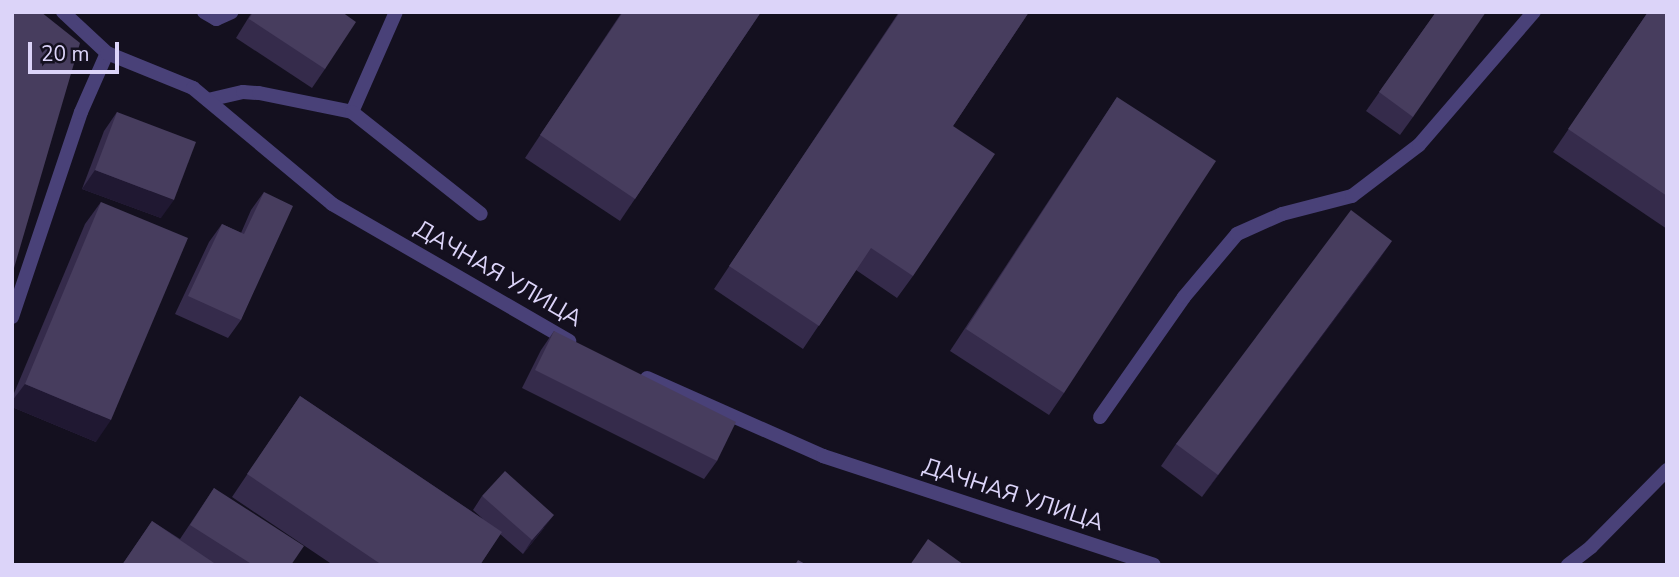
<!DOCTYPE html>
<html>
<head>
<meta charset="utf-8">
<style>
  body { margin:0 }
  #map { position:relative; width:1679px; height:577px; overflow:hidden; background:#14101f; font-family:"Nunito Sans",sans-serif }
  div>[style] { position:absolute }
  .lane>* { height:14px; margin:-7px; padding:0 7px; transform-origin:7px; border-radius:7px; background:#494178 }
  .street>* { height:14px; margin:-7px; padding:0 7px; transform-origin:7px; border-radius:7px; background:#494178 }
  .wall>* { inset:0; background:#352b4b }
  .shaded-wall>* { inset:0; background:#201832 }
  .building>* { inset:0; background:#473d5e }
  span { translate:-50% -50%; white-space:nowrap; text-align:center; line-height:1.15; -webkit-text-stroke:5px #14101f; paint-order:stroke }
  .street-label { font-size:23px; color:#dcd4f9 }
  .frame { position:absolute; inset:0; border:14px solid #dcd4f9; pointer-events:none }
  .scale { position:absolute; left:28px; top:42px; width:91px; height:32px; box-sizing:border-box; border:4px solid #dcd4f9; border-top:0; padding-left:9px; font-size:21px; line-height:24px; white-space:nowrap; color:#dcd4f9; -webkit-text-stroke:5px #14101f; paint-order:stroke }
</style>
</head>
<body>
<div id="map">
  <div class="lane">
    <i style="left:204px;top:12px;width:14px;rotate:30deg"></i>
    <i style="left:216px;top:19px;width:17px;rotate:-24deg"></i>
    <i style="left:208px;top:100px;width:36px;rotate:-13deg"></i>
    <i style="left:243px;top:92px;width:16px;rotate:4deg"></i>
    <i style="left:259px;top:93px;width:95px;rotate:11.5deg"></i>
    <i style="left:352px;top:112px;width:109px;rotate:-66.3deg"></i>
    <i style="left:352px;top:112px;width:164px;rotate:38.3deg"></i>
    <i style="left:12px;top:317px;width:216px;rotate:-71.4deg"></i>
    <i style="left:81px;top:112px;width:64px;rotate:-66.2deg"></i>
    <i style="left:1100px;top:417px;width:146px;rotate:-55deg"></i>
    <i style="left:1184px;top:297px;width:82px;rotate:-49.9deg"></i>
    <i style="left:1237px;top:234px;width:49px;rotate:-24deg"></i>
    <i style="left:1282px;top:214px;width:72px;rotate:-14.4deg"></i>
    <i style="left:1352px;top:196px;width:84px;rotate:-37.3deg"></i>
    <i style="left:1419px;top:145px;width:176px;rotate:-49.2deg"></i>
    <i style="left:1568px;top:565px;width:29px;rotate:-38deg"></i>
    <i style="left:1591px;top:547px;width:108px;rotate:-45.4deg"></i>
  </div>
  <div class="street">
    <i style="left:63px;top:12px;width:60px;rotate:43deg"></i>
    <i style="left:107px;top:53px;width:93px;rotate:22.1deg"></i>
    <i style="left:193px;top:88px;width:181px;rotate:39.8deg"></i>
    <i style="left:332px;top:204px;width:274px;rotate:30deg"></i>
    <i style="left:647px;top:378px;width:193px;rotate:23.9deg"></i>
    <i style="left:823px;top:456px;width:348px;rotate:18.2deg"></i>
  </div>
  <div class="wall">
    <i style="clip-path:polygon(252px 12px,342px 12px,325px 69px,312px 88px,236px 38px)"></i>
    <i style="clip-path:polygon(622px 12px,761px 12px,620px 221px,525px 158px)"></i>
    <i style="clip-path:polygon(899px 12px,1029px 12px,953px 126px,913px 276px,897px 298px,856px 270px,803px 349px,714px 289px)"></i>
    <i style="clip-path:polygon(1436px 12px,1413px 117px,1400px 135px,1366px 111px)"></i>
    <i style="clip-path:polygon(1648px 12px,1667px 12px,1667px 229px,1553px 152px)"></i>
    <i style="clip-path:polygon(1117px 97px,1064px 393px,1049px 415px,950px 351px)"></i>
    <i style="clip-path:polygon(117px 112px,161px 218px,82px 189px,104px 131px)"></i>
    <i style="clip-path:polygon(264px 192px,241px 320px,228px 338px,175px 314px,209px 242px,222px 224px,241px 233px,251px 210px)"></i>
    <i style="clip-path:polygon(101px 202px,96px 442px,12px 407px,12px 398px,85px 224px)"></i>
    <i style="clip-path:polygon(1392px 241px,1202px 497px,1161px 466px,1176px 444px)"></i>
    <i style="clip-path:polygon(554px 331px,717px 461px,704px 479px,522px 388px,541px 350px)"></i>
    <i style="clip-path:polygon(300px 396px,483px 519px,473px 510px,482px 496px,544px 528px,523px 554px,500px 534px,480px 565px,333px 565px,232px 497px)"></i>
    <i style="clip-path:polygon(214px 488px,291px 565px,122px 565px,152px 521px,180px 539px)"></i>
  </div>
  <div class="shaded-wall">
    <i style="clip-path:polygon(95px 170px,174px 200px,161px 218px,82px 189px)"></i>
    <i style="clip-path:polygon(1392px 241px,1377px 263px,1202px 497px,1218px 475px)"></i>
    <i style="clip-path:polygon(25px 384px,111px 420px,96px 442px,12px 407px,12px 401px)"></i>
    <i style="clip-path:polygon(554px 515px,544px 528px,523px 554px,532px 540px)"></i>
  </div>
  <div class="building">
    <i style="clip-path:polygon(12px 12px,41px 12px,80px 43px,14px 268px,12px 268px)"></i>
    <i style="clip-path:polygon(253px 12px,342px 12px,356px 22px,325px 69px,249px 19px)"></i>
    <i style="clip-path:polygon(623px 12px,761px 12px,635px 199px,540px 135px)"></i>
    <i style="clip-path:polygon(900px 12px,1029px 12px,953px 126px,995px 154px,913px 276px,871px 248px,819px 326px,729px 266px)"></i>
    <i style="clip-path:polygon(1436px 12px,1486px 12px,1413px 117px,1379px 92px)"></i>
    <i style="clip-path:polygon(1648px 12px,1667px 12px,1667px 196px,1568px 129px)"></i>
    <i style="clip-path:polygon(1117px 97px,1216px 161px,1064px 393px,966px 329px)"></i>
    <i style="clip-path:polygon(117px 112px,196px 142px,174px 200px,95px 170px)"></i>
    <i style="clip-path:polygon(264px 192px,293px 206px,241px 320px,188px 296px,222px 224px,244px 234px)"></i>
    <i style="clip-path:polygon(101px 202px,188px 238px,111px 420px,25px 384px)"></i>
    <i style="clip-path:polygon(1351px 210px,1392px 241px,1218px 475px,1176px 444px)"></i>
    <i style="clip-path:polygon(554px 331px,736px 422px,717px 461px,535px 370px)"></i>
    <i style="clip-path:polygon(300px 396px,502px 532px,480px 565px,382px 565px,247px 474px)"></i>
    <i style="clip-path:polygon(505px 471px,554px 515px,532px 540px,482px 496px)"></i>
    <i style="clip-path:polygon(214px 488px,304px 546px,291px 565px,253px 565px,190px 525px)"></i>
    <i style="clip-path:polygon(152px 521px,217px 565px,122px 565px)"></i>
    <i style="clip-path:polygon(928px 539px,964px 565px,910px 565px)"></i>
    <i style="clip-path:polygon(798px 560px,807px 565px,795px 565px)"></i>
  </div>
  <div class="street-label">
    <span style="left:498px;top:274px;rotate:30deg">ДАЧНАЯ УЛИЦА</span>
    <span style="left:1013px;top:495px;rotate:18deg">ДАЧНАЯ УЛИЦА</span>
  </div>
  <div class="frame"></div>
  <div class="scale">20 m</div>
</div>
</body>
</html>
